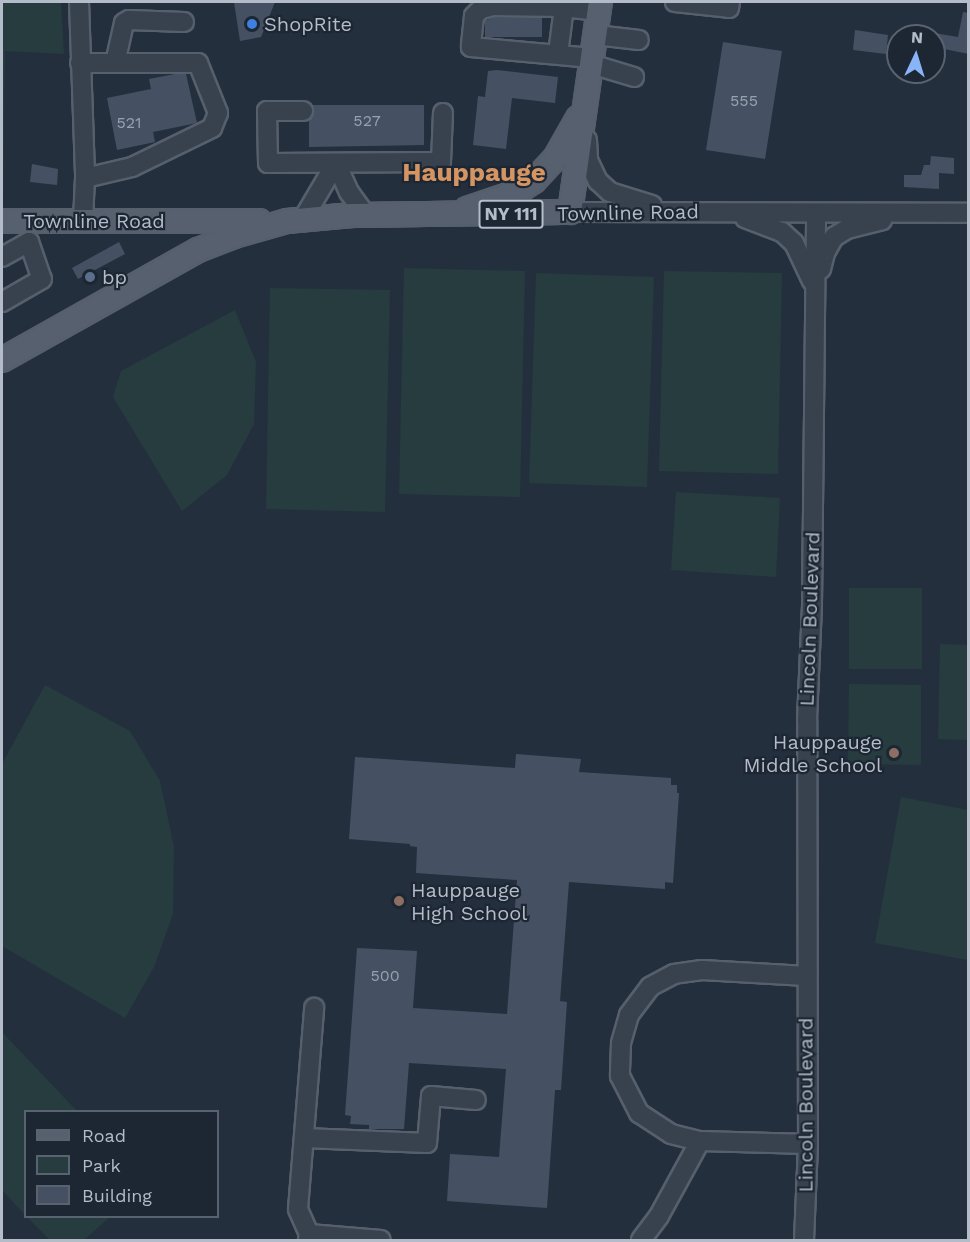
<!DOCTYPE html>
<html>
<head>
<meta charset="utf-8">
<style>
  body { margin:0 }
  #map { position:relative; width:970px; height:1242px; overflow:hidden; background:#242f3e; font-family:"Work Sans",sans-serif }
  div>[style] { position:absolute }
  .green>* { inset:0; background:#263c3f }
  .building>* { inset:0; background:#455162 }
  .roads { filter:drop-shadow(2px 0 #565f6c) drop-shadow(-2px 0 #565f6c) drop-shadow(0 2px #565f6c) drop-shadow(0 -2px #565f6c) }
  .minor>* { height:18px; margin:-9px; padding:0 9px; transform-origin:9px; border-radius:9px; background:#38414e }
  .major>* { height:22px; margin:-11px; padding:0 11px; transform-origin:11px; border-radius:11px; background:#56606e }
  .dots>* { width:16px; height:16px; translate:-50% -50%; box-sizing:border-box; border:3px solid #1d2633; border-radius:50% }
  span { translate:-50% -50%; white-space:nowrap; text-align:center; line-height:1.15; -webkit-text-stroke:4.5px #1d2633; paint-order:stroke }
  .number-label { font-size:16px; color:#98a1af }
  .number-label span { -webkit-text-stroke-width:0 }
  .shield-label span { padding:2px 4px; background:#1d2633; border:2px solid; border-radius:4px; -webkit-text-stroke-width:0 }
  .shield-label { font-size:18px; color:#b4bcc9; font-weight:700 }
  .poi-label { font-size:20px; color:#b4bcc9 }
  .left { translate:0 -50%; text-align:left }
  .right { translate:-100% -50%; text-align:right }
  .street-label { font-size:20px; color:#b4bcc9 }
  .district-label { font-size:26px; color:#d59563; font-weight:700 }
  .frame { position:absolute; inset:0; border:3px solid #b4bcc9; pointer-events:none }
  .legend { position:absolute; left:24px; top:1110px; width:195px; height:108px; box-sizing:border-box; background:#1d2633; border:2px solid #59626f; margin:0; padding:8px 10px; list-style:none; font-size:18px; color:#b4bcc9 }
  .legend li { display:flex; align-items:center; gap:12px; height:30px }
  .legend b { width:30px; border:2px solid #59626f }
  .north { position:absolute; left:886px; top:24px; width:60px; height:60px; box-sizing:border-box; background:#1d2633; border:2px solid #59626f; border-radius:50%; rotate:4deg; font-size:16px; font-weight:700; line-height:24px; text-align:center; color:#b4bcc9 }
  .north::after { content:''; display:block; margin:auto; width:21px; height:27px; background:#8ab4f8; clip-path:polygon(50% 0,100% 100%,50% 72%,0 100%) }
</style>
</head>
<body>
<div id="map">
  <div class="green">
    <i style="clip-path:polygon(2px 2px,61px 2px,64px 54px,5px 51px,3px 201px)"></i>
    <i style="clip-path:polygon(404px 268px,525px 271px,520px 497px,399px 494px)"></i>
    <i style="clip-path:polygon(664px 271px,782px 273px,778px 474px,659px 471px)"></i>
    <i style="clip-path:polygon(536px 273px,654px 277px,647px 487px,529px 483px)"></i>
    <i style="clip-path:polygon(270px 288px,390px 290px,385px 512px,266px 509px)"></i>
    <i style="clip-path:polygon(235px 310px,256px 362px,254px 424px,227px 475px,182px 511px,113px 397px,121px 371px)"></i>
    <i style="clip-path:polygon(676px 492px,780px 498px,776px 577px,671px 570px)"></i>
    <i style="clip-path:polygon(849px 588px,922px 588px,922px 669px,849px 669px)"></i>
    <i style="clip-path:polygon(940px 644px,968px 645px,968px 740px,938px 739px)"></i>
    <i style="clip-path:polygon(849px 684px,921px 685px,921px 765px,848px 764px)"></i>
    <i style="clip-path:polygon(45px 685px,130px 731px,160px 781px,174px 847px,173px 914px,154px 967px,125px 1018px,2px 946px,2px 764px)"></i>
    <i style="clip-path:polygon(901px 797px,968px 810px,968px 960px,875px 943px)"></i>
    <i style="clip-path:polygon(2px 1032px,77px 1111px,26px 1112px,25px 1215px,2px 1190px)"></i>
    <i style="clip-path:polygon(27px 1217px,110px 1217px,84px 1240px,50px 1240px)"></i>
  </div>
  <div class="building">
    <i style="clip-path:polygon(234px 2px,275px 2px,261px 37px,240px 41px)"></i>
    <i style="clip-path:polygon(963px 12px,969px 13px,969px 54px,934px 47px,934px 33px,958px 37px)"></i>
    <i style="clip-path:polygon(494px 17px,542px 18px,542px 37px,485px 37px,485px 21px)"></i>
    <i style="clip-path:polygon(855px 30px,888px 35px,886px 54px,853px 50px)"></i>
    <i style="clip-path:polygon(723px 42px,782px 51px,765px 159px,706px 150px)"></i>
    <i style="clip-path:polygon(497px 70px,558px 77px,555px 103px,512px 98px,506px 149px,473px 145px,478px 96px,485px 97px,488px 71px)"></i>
    <i style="clip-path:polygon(175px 74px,186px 74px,197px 123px,153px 132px,155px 142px,117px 150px,107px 98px,151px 89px,149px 79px)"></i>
    <i style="clip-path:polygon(313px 105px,424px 105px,424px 145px,309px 147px,309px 121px,314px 112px)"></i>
    <i style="clip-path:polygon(931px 156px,954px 158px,954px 174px,939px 173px,939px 189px,904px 187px,904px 175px,921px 175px,924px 165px,930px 165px)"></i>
    <i style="clip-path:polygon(32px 164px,58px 169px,57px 185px,30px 182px)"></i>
    <i style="clip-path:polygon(119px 242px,125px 254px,78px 279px,72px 268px)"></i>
    <i style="clip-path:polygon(516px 754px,581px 759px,579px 772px,671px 778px,671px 785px,677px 785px,677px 793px,679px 793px,673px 883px,665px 882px,665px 889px,569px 882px,560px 1001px,567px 1002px,561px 1090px,555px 1090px,547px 1208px,447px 1201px,450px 1154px,499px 1157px,506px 1069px,409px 1063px,404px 1129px,369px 1129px,369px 1125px,350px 1124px,351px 1116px,345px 1115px,357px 948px,417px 951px,413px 1008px,507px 1014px,517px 880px,416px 873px,417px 847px,410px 846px,410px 844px,349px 839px,355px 757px,515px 768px)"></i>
  </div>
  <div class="roads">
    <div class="minor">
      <i style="left:79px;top:2px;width:176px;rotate:88deg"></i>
      <i style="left:85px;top:178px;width:43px;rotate:92.7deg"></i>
      <i style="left:675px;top:2px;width:54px;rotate:6.3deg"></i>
      <i style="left:729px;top:8px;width:6px;rotate:-81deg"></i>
      <i style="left:564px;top:7px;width:34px;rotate:7deg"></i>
      <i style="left:596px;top:35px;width:43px;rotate:6.6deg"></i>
      <i style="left:558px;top:54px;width:47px;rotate:-82.7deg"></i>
      <i style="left:564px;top:7px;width:71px;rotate:-179.2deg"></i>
      <i style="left:493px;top:6px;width:12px;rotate:166deg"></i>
      <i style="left:481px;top:9px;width:10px;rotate:135deg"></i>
      <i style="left:474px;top:16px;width:31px;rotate:96deg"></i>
      <i style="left:471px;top:47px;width:121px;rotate:5.2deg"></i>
      <i style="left:80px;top:63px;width:118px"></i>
      <i style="left:198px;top:63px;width:54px;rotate:68.2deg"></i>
      <i style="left:218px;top:113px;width:16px;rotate:112deg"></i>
      <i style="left:212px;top:128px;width:89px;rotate:154deg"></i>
      <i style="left:132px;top:167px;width:48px;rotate:166.8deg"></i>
      <i style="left:115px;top:63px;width:41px;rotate:-77.3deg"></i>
      <i style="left:124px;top:23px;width:6px;rotate:-31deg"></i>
      <i style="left:129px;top:20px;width:55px;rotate:2.1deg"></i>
      <i style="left:591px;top:64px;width:45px;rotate:16.8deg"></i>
      <i style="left:303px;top:111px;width:36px;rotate:180deg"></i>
      <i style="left:267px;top:111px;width:52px;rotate:88.9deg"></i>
      <i style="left:268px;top:163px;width:173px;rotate:-0.3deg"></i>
      <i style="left:441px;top:162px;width:49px;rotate:-87.7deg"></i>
      <i style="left:587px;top:140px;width:20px;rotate:87deg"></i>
      <i style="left:588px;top:160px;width:23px;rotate:65deg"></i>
      <i style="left:598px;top:181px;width:16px;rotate:43deg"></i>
      <i style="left:610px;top:192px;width:44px;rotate:17.2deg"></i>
      <i style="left:336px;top:163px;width:32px;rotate:66deg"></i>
      <i style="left:349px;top:192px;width:29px;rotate:54deg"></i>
      <i style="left:570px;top:212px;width:398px;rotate:0.1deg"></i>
      <i style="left:745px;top:218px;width:40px;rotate:21deg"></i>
      <i style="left:782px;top:232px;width:16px;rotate:43deg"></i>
      <i style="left:794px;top:243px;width:42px;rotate:64.7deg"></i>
      <i style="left:303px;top:219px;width:65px;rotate:-59.5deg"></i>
      <i style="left:2px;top:257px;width:31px;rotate:-29deg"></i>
      <i style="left:29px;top:242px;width:39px;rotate:71deg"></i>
      <i style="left:42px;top:279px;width:46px;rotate:150.1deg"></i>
      <i style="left:821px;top:269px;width:16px;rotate:-76deg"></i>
      <i style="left:825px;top:253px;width:18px;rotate:-61deg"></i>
      <i style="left:834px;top:237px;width:15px;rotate:-32deg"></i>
      <i style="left:847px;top:229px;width:36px;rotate:-14deg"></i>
      <i style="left:806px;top:976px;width:104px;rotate:-176.7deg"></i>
      <i style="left:702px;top:970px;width:28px;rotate:172deg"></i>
      <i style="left:674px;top:974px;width:27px;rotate:152deg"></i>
      <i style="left:650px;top:987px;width:35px;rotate:127deg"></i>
      <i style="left:629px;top:1015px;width:29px;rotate:106deg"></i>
      <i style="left:621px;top:1043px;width:33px;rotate:92deg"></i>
      <i style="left:620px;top:1076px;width:42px;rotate:62.8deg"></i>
      <i style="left:639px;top:1113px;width:38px;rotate:33deg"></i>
      <i style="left:671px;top:1134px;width:30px;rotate:14deg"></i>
      <i style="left:700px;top:1141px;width:108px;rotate:1.6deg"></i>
      <i style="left:304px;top:1138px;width:123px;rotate:2.3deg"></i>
      <i style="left:427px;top:1143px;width:47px;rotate:-85.1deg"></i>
      <i style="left:431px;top:1096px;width:45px;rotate:5.1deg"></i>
      <i style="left:309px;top:1234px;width:72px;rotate:4.8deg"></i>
      <i style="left:308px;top:1240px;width:6px;rotate:-81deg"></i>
      <i style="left:309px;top:1234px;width:27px;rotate:-114deg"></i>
      <i style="left:298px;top:1209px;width:202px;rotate:-85.4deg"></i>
      <i style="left:641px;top:1240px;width:30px;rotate:-53deg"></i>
      <i style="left:659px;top:1216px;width:85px;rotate:-61.3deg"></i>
      <i style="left:804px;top:1240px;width:96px;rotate:-87.6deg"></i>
      <i style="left:808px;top:1144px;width:424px;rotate:-90.1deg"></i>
      <i style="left:807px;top:720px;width:116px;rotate:-87.5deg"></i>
      <i style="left:812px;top:604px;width:390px;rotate:-89.4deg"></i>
    </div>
    <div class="major">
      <i style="left:467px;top:209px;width:53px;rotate:-18.8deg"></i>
      <i style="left:517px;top:192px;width:20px;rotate:-33deg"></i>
      <i style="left:534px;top:181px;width:33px;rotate:-47deg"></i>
      <i style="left:556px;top:157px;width:45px;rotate:-60.6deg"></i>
      <i style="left:2px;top:221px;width:257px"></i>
      <i style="left:2px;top:360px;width:225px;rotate:-29.3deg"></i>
      <i style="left:198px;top:250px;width:39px;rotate:-21deg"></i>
      <i style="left:234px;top:236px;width:55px;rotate:-15.8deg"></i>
      <i style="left:287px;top:221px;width:65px;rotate:-5.3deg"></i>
      <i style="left:352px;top:215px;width:218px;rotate:-0.8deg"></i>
      <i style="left:570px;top:212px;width:212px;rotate:-81.9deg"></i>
    </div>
  </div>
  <div class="dots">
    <i style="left:252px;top:24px;background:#3f7fe0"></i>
    <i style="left:90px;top:277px;background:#5c6f8a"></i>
    <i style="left:894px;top:753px;background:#8d6e63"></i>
    <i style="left:399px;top:901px;background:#8d6e63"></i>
  </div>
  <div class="number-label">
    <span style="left:744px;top:101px">555</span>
    <span style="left:367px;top:121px">527</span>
    <span style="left:129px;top:123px">521</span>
    <span style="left:385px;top:976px">500</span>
  </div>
  <div class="shield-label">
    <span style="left:511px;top:214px">NY 111</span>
  </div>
  <div class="poi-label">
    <span class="left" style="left:264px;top:24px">ShopRite</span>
    <span class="left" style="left:102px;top:277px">bp</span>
    <span class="right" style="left:882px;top:754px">Hauppauge<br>Middle School</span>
    <span class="left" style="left:411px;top:902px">Hauppauge<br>High School</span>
  </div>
  <div class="street-label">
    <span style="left:628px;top:213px;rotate:-1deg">Townline Road</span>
    <span style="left:94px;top:221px">Townline Road</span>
    <span style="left:810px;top:619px;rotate:-88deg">Lincoln Boulevard</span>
    <span style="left:806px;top:1105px;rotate:-90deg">Lincoln Boulevard</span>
  </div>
  <div class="district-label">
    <span style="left:474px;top:173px">Hauppauge</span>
  </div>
  <div class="frame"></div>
  <ul class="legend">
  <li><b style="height:8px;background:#56606e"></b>Road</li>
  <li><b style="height:16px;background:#263c3f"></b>Park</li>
  <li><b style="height:16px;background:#455162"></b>Building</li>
  </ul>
  <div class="north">N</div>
</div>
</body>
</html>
